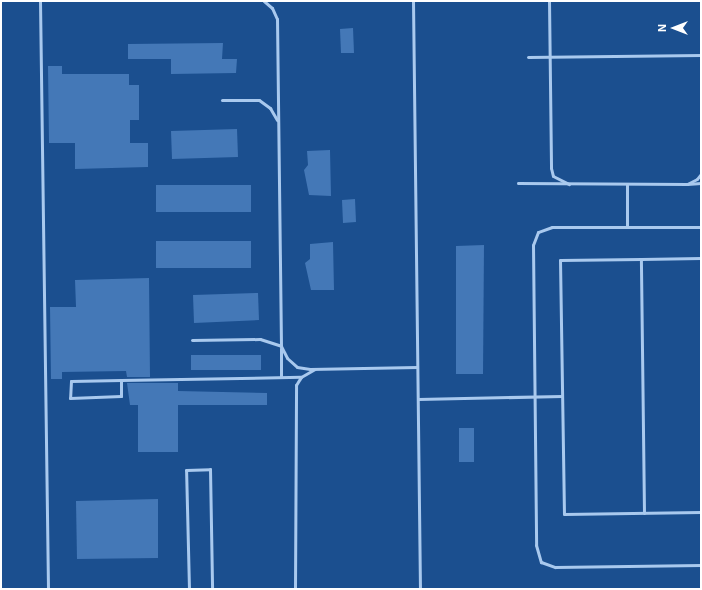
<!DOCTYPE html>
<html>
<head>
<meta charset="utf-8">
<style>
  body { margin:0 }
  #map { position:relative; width:702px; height:590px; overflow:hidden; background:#1b4f8f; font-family:Helvetica,sans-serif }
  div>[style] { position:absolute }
  .building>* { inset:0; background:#4478b7 }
  .lane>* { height:3px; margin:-1.5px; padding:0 1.5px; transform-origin:1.5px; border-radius:1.5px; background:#a9c9ee }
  span { translate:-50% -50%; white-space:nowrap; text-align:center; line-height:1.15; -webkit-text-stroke:3px #1b4f8f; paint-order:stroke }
  .frame { position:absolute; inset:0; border:2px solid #fff; pointer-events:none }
  .north { position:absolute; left:654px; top:8px; width:40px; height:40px; -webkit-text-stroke:3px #1b4f8f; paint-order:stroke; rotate:270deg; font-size:11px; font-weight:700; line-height:16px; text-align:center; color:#fff }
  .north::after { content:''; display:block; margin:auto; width:14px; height:18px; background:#fff; clip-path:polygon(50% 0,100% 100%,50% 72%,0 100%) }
</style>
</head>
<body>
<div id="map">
  <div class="building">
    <i style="clip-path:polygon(353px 28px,354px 53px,341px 53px,340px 29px)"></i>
    <i style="clip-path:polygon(223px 43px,222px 59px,237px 59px,236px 73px,171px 74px,171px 59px,128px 59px,128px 44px)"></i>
    <i style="clip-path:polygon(48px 66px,62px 66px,62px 74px,129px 74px,129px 85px,139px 85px,139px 120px,130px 120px,130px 143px,148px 143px,148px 167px,75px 169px,75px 143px,49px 143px)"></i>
    <i style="clip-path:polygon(237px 129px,238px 157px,172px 159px,171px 131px)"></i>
    <i style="clip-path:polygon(330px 150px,331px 196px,309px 195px,304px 170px,308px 165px,307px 151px)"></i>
    <i style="clip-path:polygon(156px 185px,251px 185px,251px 212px,156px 212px)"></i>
    <i style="clip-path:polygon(355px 199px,356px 222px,343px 223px,342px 200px)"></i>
    <i style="clip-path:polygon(156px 241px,251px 241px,251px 268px,156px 268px)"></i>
    <i style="clip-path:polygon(333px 242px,334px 290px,311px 290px,305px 263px,310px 259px,310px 244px)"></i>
    <i style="clip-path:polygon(484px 245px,483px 374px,456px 374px,456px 246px)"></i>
    <i style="clip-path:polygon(149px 278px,150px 377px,127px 377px,126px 371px,62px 372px,62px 379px,51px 379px,50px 307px,76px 307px,75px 280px)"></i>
    <i style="clip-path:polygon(258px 293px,259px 320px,194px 323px,193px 295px)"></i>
    <i style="clip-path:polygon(191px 355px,261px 355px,261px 370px,191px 370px)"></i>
    <i style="clip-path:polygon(127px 383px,178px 383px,178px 391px,267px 393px,267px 405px,178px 405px,178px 452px,138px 452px,138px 405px,130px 405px)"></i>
    <i style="clip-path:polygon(459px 428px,474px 428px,474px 462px,459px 462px)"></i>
    <i style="clip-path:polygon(158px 499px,158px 558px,77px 559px,76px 501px)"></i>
  </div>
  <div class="lane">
    <i style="left:40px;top:1px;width:588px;rotate:89.22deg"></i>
    <i style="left:413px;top:1px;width:588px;rotate:89.32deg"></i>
    <i style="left:549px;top:1px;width:167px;rotate:89.3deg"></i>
    <i style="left:551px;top:168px;width:8px;rotate:76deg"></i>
    <i style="left:553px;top:176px;width:18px;rotate:27deg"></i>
    <i style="left:528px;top:57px;width:173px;rotate:-0.7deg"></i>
    <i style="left:222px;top:100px;width:37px"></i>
    <i style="left:259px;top:100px;width:14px;rotate:36deg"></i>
    <i style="left:270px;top:108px;width:14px;rotate:60deg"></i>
    <i style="left:701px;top:174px;width:6px;rotate:129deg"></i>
    <i style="left:697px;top:179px;width:11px;rotate:153deg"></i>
    <i style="left:687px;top:184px;width:14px;rotate:-4deg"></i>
    <i style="left:518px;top:183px;width:169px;rotate:0.3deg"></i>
    <i style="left:627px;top:184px;width:43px;rotate:90deg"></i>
    <i style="left:701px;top:227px;width:149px;rotate:180deg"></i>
    <i style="left:552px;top:227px;width:15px;rotate:160deg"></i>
    <i style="left:538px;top:232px;width:14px;rotate:111deg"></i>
    <i style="left:533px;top:245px;width:300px;rotate:89.4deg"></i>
    <i style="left:536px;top:545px;width:18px;rotate:74deg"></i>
    <i style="left:541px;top:562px;width:15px;rotate:20deg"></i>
    <i style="left:555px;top:567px;width:146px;rotate:-0.8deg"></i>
    <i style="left:641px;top:259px;width:81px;rotate:179.3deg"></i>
    <i style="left:560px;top:260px;width:254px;rotate:89.1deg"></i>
    <i style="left:564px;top:514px;width:137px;rotate:-0.8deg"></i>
    <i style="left:192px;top:340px;width:68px;rotate:-0.8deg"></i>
    <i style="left:260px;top:339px;width:22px;rotate:18deg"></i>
    <i style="left:281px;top:346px;width:327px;rotate:-90.7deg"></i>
    <i style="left:277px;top:19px;width:12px;rotate:-114deg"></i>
    <i style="left:272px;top:8px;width:11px;rotate:-139deg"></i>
    <i style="left:281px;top:346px;width:13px;rotate:63deg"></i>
    <i style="left:287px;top:358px;width:13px;rotate:42deg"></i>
    <i style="left:297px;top:367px;width:13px;rotate:9deg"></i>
    <i style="left:310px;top:369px;width:107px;rotate:-1.1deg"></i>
    <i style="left:281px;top:377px;width:29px;rotate:-90deg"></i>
    <i style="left:121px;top:380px;width:50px;rotate:178.9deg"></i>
    <i style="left:71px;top:381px;width:17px;rotate:93deg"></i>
    <i style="left:70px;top:398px;width:51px;rotate:-2.2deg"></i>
    <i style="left:121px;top:396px;width:16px;rotate:-90deg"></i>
    <i style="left:121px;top:380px;width:180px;rotate:-1deg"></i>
    <i style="left:418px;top:399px;width:144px;rotate:-1.2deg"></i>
    <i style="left:644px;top:513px;width:254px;rotate:-90.7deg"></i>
    <i style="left:641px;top:259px;width:60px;rotate:-1deg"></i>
    <i style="left:189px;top:589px;width:119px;rotate:-91.4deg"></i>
    <i style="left:186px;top:470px;width:24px;rotate:-2deg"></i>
    <i style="left:210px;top:469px;width:120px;rotate:89deg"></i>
    <i style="left:295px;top:589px;width:204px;rotate:-89.7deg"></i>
    <i style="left:296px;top:385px;width:9px;rotate:-58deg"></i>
    <i style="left:301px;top:377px;width:16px;rotate:-30deg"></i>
  </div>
  <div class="frame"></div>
  <div class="north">N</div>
</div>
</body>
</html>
